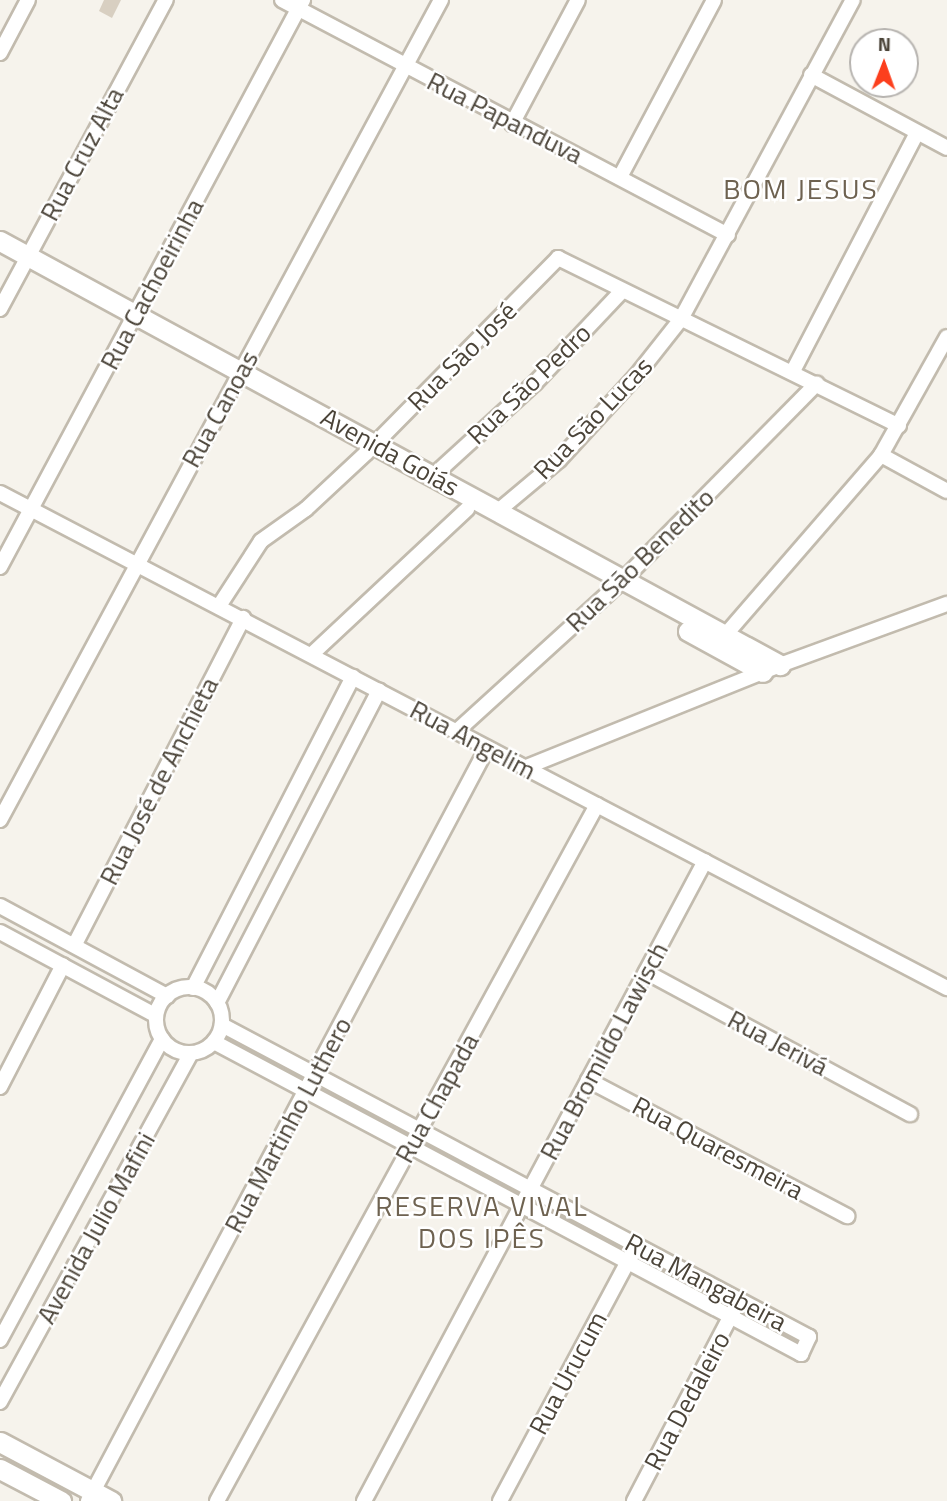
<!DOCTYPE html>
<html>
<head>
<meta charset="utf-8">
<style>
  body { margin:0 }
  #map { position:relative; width:947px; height:1501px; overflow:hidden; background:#f6f3ec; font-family:"Titillium Web",sans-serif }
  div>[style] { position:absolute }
  .building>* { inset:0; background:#d8cfc1 }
  .roads { filter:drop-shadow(2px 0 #c2bbae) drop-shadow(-2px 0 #c2bbae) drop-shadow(0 2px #c2bbae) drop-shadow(0 -2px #c2bbae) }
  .minor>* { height:14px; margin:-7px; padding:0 7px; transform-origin:7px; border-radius:7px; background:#fff }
  .minor>.ring { margin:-7px; padding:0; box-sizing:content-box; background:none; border:14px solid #fff; border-radius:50% }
  .tertiary>* { height:19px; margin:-9.5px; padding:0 9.5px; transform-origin:9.5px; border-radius:9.5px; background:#fff }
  span { translate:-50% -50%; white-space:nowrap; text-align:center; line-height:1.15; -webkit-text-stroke:5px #fff; paint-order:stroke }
  .street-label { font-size:26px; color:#4b4439 }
  .neighbourhood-label { font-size:28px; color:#6e6250; letter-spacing:2px }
  .north { position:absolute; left:849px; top:28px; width:70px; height:70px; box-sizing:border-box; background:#fff; border:2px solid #b7b4b0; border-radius:50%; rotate:1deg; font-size:19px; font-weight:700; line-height:28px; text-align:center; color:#4b4439 }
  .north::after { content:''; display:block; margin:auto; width:24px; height:32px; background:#fc3f1d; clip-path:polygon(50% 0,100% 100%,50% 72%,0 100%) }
</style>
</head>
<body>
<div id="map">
  <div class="building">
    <i style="clip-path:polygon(104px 0,121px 0,112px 18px,99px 11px)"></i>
  </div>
  <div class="roads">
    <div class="minor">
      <i style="left:282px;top:0;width:504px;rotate:27.79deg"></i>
      <i style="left:0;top:53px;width:60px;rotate:-62.2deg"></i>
      <i style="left:811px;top:75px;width:154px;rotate:28.2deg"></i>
      <i style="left:512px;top:124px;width:140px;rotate:-62deg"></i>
      <i style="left:620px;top:177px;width:200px;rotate:-62deg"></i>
      <i style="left:0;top:309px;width:351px;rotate:-61.8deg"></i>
      <i style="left:793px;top:371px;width:268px;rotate:-62.5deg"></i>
      <i style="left:881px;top:455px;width:75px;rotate:28.6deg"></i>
      <i style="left:433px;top:476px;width:138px;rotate:-42.4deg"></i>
      <i style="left:535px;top:383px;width:127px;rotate:-46.6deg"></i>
      <i style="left:0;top:493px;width:1069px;rotate:27.6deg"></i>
      <i style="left:498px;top:511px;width:80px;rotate:-39.9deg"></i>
      <i style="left:559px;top:460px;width:114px;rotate:-47.5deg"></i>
      <i style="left:636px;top:376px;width:73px;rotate:-51.7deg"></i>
      <i style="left:681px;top:319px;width:362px;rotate:-61.7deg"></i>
      <i style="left:0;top:567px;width:643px;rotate:-61.88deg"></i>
      <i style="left:219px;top:606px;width:77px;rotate:-57.1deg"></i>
      <i style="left:261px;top:541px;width:55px;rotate:-35.4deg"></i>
      <i style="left:306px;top:509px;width:82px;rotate:-43deg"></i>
      <i style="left:366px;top:453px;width:274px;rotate:-45.4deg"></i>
      <i style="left:558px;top:258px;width:380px;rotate:26.2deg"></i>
      <i style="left:721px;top:640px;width:245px;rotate:-49.1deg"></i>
      <i style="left:881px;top:455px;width:135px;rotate:-60.8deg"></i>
      <i style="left:311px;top:655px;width:214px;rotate:-43.1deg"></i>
      <i style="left:457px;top:731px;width:224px;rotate:-42.3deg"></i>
      <i style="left:623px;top:580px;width:276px;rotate:-45.4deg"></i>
      <i style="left:524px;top:768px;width:276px;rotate:-21.9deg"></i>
      <i style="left:780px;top:665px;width:178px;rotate:-20.1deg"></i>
      <i style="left:0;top:820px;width:931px;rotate:-61.73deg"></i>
      <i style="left:0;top:906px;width:190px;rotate:28.3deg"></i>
      <i style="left:0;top:932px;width:176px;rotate:28.2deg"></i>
      <i style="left:75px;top:944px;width:367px;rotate:-62.7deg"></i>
      <i style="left:646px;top:972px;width:300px;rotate:28.3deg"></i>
      <i class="ring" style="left:156px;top:987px;width:52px;height:52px"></i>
      <i style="left:193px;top:988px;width:350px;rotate:-62.8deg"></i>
      <i style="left:217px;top:1003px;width:352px;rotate:-62.6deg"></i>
      <i style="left:214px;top:1042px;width:665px;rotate:27.99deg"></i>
      <i style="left:801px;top:1354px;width:19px;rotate:-65deg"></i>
      <i style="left:809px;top:1337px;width:665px;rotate:-152.01deg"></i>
      <i style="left:588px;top:1080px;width:293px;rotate:27.7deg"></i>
      <i style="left:0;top:1087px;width:137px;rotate:-62.7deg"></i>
      <i style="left:0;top:1340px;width:342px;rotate:-61.7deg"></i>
      <i style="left:0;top:1402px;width:398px;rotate:-61.3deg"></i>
      <i style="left:88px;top:1501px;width:852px;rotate:-62.08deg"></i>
      <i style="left:217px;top:1501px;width:793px;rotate:-61.37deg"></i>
      <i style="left:364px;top:1501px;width:725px;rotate:-61.95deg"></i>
      <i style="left:500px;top:1501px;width:278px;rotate:-61.9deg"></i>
      <i style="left:634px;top:1501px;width:216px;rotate:-62.4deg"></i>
    </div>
    <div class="tertiary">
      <i style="left:0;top:241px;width:888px;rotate:28.53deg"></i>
      <i style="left:688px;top:631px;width:85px;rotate:28.7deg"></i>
      <i style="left:0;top:1442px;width:126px;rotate:28deg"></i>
      <i style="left:0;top:1469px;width:69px;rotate:27.7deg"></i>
    </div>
  </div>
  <div class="street-label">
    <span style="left:505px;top:118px;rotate:27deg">Rua Papanduva</span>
    <span style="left:82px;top:154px;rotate:-62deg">Rua Cruz Alta</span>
    <span style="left:152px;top:284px;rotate:-62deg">Rua Cachoeirinha</span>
    <span style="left:462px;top:356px;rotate:-45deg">Rua São José</span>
    <span style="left:529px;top:384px;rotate:-44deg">Rua São Pedro</span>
    <span style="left:220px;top:409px;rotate:-61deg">Rua Canoas</span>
    <span style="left:593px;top:418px;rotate:-46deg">Rua São Lucas</span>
    <span style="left:390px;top:452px;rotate:29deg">Avenida Goiás</span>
    <span style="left:640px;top:560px;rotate:-44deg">Rua São Benedito</span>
    <span style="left:473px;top:740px;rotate:28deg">Rua Angelim</span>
    <span style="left:159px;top:781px;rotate:-63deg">Rua José de Anchieta</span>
    <span style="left:778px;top:1043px;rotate:28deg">Rua Jerivá</span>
    <span style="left:604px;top:1051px;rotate:-62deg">Rua Bromildo Lawisch</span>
    <span style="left:437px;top:1098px;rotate:-61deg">Rua Chapada</span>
    <span style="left:288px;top:1125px;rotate:-62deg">Rua Martinho Luthero</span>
    <span style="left:718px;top:1148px;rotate:28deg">Rua Quaresmeira</span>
    <span style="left:96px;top:1228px;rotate:-61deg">Avenida Julio Mafini</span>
    <span style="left:706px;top:1282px;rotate:28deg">Rua Mangabeira</span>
    <span style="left:568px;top:1373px;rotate:-62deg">Rua Urucum</span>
    <span style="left:687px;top:1401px;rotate:-62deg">Rua Dedaleiro</span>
  </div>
  <div class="neighbourhood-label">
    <span style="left:801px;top:189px">BOM JESUS</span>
    <span style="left:482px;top:1222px">RESERVA VIVAL<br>DOS IPÊS</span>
  </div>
  <div class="north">N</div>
</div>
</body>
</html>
